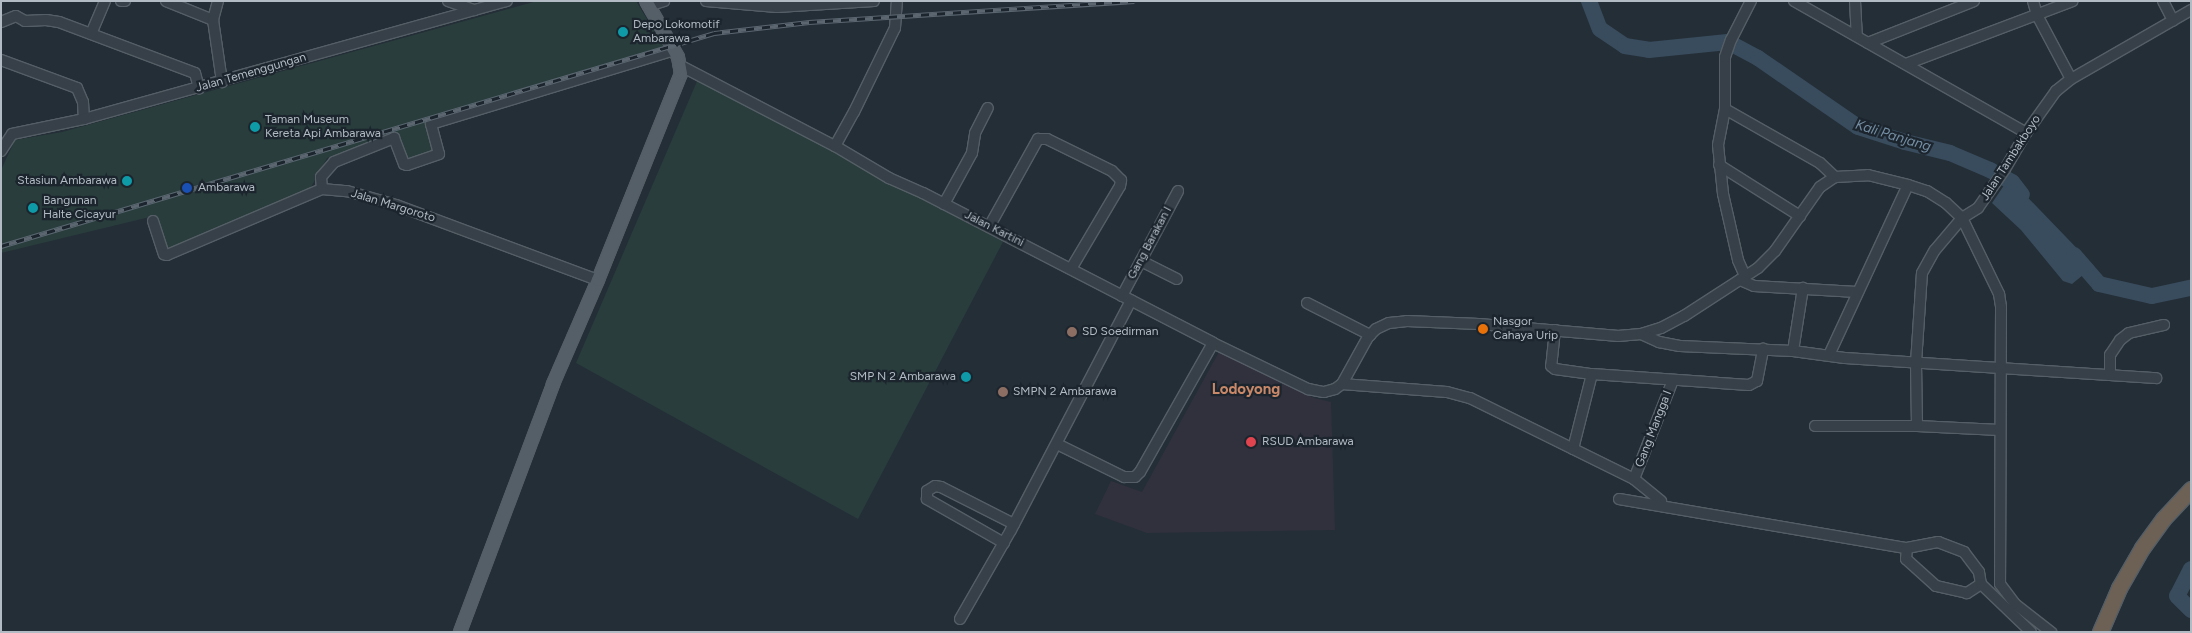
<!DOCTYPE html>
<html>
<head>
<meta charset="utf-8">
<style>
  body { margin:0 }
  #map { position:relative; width:2192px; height:633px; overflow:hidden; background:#242e37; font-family:Figtree,sans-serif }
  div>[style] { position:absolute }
  .medical>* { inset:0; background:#31313d }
  .green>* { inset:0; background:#293d3c }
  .water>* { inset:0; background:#394c5d }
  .river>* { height:16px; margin:-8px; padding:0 8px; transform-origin:8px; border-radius:8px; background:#394c5d }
  .roads { filter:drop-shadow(1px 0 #555e66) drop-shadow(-1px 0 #555e66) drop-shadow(0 1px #555e66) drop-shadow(0 -1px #555e66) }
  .minor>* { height:10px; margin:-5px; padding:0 5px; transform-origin:5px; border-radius:5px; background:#374048 }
  .major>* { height:12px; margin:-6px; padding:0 6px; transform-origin:6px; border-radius:6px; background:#555f68 }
  .highway>* { height:15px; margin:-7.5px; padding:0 7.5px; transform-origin:7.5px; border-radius:7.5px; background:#6d6155 }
  .rail>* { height:4.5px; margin-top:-2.25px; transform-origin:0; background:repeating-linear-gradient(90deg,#1c252d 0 8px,#5b6671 0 16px); box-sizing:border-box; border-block:1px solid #5b6671 }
  .dots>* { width:14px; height:14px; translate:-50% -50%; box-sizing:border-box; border:2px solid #1c252d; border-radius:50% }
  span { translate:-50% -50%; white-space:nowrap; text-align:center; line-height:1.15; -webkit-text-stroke:4.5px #1c252d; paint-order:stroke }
  .poi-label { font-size:12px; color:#b2bbc4 }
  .left { translate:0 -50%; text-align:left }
  .right { translate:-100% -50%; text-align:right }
  .street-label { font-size:12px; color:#b2bbc4 }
  .water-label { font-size:14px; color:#758fa5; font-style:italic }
  .quarter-label { font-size:15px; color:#c98868; font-weight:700 }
  .frame { position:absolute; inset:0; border:2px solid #b2bbc4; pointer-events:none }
</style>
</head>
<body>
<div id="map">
  <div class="medical">
    <i style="clip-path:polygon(1220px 350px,1314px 398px,1331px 402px,1335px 530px,1147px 533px,1095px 514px,1111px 481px,1142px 492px)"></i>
  </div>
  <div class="green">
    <i style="clip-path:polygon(537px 1px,636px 1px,665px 49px,428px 121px,438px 153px,406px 163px,395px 134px,327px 158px,310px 189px,167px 249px,154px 216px,1px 253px,1px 170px,15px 140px,62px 132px)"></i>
    <i style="clip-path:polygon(698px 79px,1005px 238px,858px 519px,576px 363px)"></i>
  </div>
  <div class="water">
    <i style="clip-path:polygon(2009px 178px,2094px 266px,2072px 284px,2063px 281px,2021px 230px,1992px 203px)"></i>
  </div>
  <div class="river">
    <i style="left:1589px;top:1px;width:30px;rotate:69deg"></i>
    <i style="left:1600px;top:29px;width:30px;rotate:34deg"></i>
    <i style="left:1625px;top:46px;width:24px;rotate:9deg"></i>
    <i style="left:1649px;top:50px;width:79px;rotate:-5.8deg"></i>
    <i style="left:1728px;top:42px;width:34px;rotate:28deg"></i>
    <i style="left:1758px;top:58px;width:121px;rotate:34.6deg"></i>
    <i style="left:1858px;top:127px;width:49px;rotate:17.7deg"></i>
    <i style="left:1905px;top:142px;width:46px;rotate:13.7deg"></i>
    <i style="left:1950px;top:153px;width:43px;rotate:23deg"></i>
    <i style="left:1990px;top:170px;width:25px;rotate:29deg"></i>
    <i style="left:2012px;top:182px;width:16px;rotate:52deg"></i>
    <i style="left:2074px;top:255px;width:38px;rotate:49deg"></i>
    <i style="left:2099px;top:284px;width:54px;rotate:12.8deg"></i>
    <i style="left:2152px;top:296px;width:40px;rotate:-12deg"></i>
    <i style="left:2191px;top:569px;width:30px;rotate:117deg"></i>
    <i style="left:2177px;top:596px;width:20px;rotate:45deg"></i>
  </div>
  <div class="roads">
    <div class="minor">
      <i style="left:121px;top:1px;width:4px"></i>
      <i style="left:166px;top:1px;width:51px;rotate:22deg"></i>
      <i style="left:218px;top:1px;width:20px;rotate:105deg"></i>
      <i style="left:213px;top:20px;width:63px;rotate:81.7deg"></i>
      <i style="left:448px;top:1px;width:28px;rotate:19deg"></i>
      <i style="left:706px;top:1px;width:71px;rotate:4.8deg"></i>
      <i style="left:777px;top:7px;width:97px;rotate:-3.5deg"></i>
      <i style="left:1794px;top:1px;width:267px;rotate:29.6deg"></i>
      <i style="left:1855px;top:1px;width:35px;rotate:87deg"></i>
      <i style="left:2033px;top:1px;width:15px;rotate:74deg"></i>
      <i style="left:2037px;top:15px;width:72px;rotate:62deg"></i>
      <i style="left:2163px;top:1px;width:22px;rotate:63deg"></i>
      <i style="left:648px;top:6px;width:17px;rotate:-17deg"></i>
      <i style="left:1px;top:22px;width:16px;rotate:-22deg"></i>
      <i style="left:16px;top:16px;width:10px;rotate:29deg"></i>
      <i style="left:25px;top:21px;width:21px;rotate:-3deg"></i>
      <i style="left:46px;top:20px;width:13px;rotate:9deg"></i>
      <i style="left:59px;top:22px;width:145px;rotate:20.6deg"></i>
      <i style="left:195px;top:73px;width:16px;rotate:75deg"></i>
      <i style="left:91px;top:34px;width:36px;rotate:-67deg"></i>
      <i style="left:1868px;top:43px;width:114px;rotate:-21.6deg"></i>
      <i style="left:1px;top:60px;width:81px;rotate:20.2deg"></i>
      <i style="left:77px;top:88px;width:15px;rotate:67deg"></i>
      <i style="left:83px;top:102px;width:17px;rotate:87deg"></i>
      <i style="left:1906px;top:64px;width:178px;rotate:-20.7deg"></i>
      <i style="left:681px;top:66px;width:174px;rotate:27.5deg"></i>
      <i style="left:835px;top:146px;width:63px;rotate:30.7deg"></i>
      <i style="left:889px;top:178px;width:37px;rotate:24deg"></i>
      <i style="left:923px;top:193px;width:326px;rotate:27.3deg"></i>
      <i style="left:1213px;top:343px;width:106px;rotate:25.8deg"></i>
      <i style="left:1308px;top:389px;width:16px;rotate:11deg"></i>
      <i style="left:1324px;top:392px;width:11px;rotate:-15deg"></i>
      <i style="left:1335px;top:389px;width:9px;rotate:-36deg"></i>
      <i style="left:1342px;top:384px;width:54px;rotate:-61deg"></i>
      <i style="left:1368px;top:337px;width:11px;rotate:-45deg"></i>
      <i style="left:1376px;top:329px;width:14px;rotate:-25deg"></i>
      <i style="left:1389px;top:323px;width:18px;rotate:-6deg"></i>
      <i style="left:1407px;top:321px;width:72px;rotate:2.4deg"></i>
      <i style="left:1479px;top:324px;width:140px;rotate:4.9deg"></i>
      <i style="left:1618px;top:336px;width:23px;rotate:-5deg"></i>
      <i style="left:1641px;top:334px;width:21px;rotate:-17deg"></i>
      <i style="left:1661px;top:328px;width:26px;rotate:-28deg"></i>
      <i style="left:1684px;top:316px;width:88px;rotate:-33deg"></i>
      <i style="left:1758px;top:268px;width:24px;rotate:-45deg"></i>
      <i style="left:1775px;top:251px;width:78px;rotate:-54.9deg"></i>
      <i style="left:1820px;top:187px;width:18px;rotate:-34deg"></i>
      <i style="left:1835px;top:177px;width:33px;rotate:-3deg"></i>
      <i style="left:1868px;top:175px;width:41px;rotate:14deg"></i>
      <i style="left:1908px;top:185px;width:20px;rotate:18deg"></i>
      <i style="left:1927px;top:191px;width:22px;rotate:32deg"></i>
      <i style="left:1946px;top:203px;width:22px;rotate:43deg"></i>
      <i style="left:1962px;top:218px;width:19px;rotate:-32deg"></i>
      <i style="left:1978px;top:208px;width:47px;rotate:-55.3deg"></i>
      <i style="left:2005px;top:169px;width:42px;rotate:-59.7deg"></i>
      <i style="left:2026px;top:133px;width:52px;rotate:-54.5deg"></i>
      <i style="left:2056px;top:91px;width:19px;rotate:-39deg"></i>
      <i style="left:2071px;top:79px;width:138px;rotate:-29.9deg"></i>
      <i style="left:1725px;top:109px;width:109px;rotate:29.6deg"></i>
      <i style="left:1820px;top:163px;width:21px;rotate:43deg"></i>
      <i style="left:835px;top:146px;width:39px;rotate:-61deg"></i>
      <i style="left:854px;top:112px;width:93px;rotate:-64deg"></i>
      <i style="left:895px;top:28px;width:27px;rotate:-86deg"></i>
      <i style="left:1px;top:151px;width:20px;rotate:-57deg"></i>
      <i style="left:12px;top:134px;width:74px;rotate:-11.8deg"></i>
      <i style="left:84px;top:119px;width:439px;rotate:-15.6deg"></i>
      <i style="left:1719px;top:165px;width:96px;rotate:32.2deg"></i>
      <i style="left:322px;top:189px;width:12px;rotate:-95deg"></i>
      <i style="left:321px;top:177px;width:20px;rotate:-49deg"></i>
      <i style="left:334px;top:162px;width:65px;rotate:-21.8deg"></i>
      <i style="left:394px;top:138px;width:28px;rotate:69deg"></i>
      <i style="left:404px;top:164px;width:3px;rotate:18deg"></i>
      <i style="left:407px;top:165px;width:34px;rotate:-19deg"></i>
      <i style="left:439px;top:154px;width:31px;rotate:-105deg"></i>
      <i style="left:431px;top:124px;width:254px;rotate:-16.9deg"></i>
      <i style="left:944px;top:204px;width:58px;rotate:-61.2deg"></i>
      <i style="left:972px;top:153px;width:20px;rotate:-81deg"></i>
      <i style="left:975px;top:133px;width:28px;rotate:-63deg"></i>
      <i style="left:153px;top:221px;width:35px;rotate:72deg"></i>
      <i style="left:164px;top:254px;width:3px;rotate:18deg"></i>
      <i style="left:167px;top:255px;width:168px;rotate:-23.1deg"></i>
      <i style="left:322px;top:189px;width:25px;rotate:5deg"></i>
      <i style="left:347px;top:191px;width:51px;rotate:15.9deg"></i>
      <i style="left:396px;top:205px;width:215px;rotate:20.4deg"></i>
      <i style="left:989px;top:227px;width:101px;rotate:-60.9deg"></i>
      <i style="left:1038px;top:139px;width:9px"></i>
      <i style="left:1047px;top:139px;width:72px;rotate:26.2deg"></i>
      <i style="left:1112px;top:171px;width:13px;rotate:45deg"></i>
      <i style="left:1121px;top:180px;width:6px;rotate:99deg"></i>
      <i style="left:1120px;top:186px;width:96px;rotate:120.6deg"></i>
      <i style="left:1141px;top:261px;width:40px;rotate:26.6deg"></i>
      <i style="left:1745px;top:276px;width:17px;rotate:-114deg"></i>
      <i style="left:1738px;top:260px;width:68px;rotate:-102.8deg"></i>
      <i style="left:1723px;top:194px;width:49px;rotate:-95.8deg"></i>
      <i style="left:1718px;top:145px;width:37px;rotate:-79deg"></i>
      <i style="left:1725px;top:109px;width:52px;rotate:-90deg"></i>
      <i style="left:1725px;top:57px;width:18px;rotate:-71deg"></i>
      <i style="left:1731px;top:40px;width:44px;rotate:-62.9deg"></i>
      <i style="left:1740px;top:280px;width:15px;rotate:23deg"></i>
      <i style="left:1754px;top:286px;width:103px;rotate:3.3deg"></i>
      <i style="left:1122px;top:296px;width:119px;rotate:-61.9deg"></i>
      <i style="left:1307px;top:303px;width:71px;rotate:26.9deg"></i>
      <i style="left:1555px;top:330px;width:36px;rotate:96deg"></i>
      <i style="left:1551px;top:366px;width:5px;rotate:37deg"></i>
      <i style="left:1555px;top:369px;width:37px;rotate:8deg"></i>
      <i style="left:1592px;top:374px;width:157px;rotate:4deg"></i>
      <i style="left:1749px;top:385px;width:9px;rotate:-27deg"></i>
      <i style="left:1757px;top:381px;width:33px;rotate:-79deg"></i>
      <i style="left:1641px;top:334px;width:20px;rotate:24deg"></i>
      <i style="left:1659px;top:342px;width:21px;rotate:11deg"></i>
      <i style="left:1680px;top:346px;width:113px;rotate:2.5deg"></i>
      <i style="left:1793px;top:351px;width:52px;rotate:7.7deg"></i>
      <i style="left:1845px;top:358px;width:312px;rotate:3.7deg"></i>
      <i style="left:1793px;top:351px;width:64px;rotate:-81deg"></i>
      <i style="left:1829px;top:355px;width:187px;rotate:-65.1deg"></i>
      <i style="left:2110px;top:375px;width:20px;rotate:-90deg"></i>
      <i style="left:2110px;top:355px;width:18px;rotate:-56deg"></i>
      <i style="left:2120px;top:340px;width:11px;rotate:-38deg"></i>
      <i style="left:2129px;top:333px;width:36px;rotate:-13deg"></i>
      <i style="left:1342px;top:384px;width:105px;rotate:4.4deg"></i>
      <i style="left:1447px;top:392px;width:24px;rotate:15deg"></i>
      <i style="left:1470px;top:398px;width:183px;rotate:26.3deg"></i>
      <i style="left:1634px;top:479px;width:35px;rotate:39deg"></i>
      <i style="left:1815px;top:426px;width:102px"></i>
      <i style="left:1917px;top:426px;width:83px;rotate:2.8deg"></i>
      <i style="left:1917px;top:426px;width:63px;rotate:-90.9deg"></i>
      <i style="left:1916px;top:363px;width:90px;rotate:-86.2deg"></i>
      <i style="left:1922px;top:273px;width:26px;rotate:-61deg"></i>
      <i style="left:1935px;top:250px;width:42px;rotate:-49.8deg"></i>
      <i style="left:1962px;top:218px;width:85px;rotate:64deg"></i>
      <i style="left:1999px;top:294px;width:13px;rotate:81deg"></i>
      <i style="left:2001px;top:307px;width:277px;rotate:90.2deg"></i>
      <i style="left:2000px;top:584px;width:25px;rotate:53deg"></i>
      <i style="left:2015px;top:604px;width:46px;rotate:37.9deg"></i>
      <i style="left:1057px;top:444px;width:75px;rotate:26.2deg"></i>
      <i style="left:1124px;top:477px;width:11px"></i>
      <i style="left:1135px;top:477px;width:7px;rotate:-45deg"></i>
      <i style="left:1140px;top:472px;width:148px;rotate:-60.5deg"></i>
      <i style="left:1573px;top:449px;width:77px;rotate:-75.8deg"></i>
      <i style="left:1634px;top:479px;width:106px;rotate:-68.5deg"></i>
      <i style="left:1619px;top:499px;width:292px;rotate:9.7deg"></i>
      <i style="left:1907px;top:548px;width:32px;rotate:-11deg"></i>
      <i style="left:1938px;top:542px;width:28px;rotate:21deg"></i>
      <i style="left:1964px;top:552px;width:25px;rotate:53deg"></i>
      <i style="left:1979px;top:572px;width:12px;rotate:81deg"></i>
      <i style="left:1981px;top:584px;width:17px;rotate:147deg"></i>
      <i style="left:1967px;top:593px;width:32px;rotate:-167deg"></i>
      <i style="left:1936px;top:586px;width:40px;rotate:-138deg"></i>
      <i style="left:1906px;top:559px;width:11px;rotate:-85deg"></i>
      <i style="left:1004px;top:543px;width:89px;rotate:-150.3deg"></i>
      <i style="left:927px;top:499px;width:8px;rotate:-90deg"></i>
      <i style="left:927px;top:491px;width:9px;rotate:-32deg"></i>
      <i style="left:935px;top:486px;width:6px;rotate:9deg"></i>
      <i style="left:941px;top:487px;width:82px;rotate:26.9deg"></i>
      <i style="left:1981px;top:584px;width:69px;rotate:43.8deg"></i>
      <i style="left:960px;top:619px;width:103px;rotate:-60.2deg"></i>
      <i style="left:1011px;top:530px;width:259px;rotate:-62.4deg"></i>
    </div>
    <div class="major">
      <i style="left:460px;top:632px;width:265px;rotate:-69.4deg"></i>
      <i style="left:553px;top:384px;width:113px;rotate:-66.6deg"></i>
      <i style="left:598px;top:280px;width:222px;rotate:-68.1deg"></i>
      <i style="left:681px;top:74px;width:17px;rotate:-100deg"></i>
      <i style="left:678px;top:57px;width:64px;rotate:-119.7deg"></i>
    </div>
    <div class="highway">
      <i style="left:2100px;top:632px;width:48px;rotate:-66.6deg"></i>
      <i style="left:2119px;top:588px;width:46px;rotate:-60.1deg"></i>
      <i style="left:2142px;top:548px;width:36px;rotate:-54deg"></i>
      <i style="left:2163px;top:519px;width:41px;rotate:-47deg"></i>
    </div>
  </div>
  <div class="rail">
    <i style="left:1px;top:246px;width:744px;rotate:-16.63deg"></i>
    <i style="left:714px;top:33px;width:96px;rotate:-6.6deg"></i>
    <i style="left:809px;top:22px;width:326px;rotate:-3.7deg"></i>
  </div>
  <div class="dots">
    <i style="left:623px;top:32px;background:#0f9aa8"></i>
    <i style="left:255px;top:127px;background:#0f9aa8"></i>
    <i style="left:127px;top:181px;background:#0f9aa8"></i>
    <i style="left:187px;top:188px;background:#1a4fb4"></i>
    <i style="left:33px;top:208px;background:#0f9aa8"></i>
    <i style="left:1483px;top:329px;background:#e8710a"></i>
    <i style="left:1072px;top:332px;background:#8d6e63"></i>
    <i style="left:966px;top:377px;background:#0f9aa8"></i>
    <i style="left:1003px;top:392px;background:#8d6e63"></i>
    <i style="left:1251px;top:442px;background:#e0444e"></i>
  </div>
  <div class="poi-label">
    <span class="left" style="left:633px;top:32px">Depo Lokomotif<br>Ambarawa</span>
    <span class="left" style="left:265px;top:127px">Taman Museum<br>Kereta Api Ambarawa</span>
    <span class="right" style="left:117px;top:181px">Stasiun Ambarawa</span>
    <span class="left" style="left:198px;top:188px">Ambarawa</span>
    <span class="left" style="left:43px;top:208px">Bangunan<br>Halte Cicayur</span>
    <span class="left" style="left:1493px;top:329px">Nasgor<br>Cahaya Urip</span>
    <span class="left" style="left:1082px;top:332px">SD Soedirman</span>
    <span class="right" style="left:956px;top:377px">SMP N 2 Ambarawa</span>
    <span class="left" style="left:1013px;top:392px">SMPN 2 Ambarawa</span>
    <span class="left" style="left:1262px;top:442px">RSUD Ambarawa</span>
  </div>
  <div class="street-label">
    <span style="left:251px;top:73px;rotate:-16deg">Jalan Temenggungan</span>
    <span style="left:2011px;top:158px;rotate:-57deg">Jalan Tambakboyo</span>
    <span style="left:393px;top:206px;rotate:17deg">Jalan Margoroto</span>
    <span style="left:994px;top:229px;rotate:27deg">Jalan Kartini</span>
    <span style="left:1150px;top:243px;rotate:-62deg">Gang Barakan I</span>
    <span style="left:1654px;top:429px;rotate:-69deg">Gang Mangga I</span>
  </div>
  <div class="water-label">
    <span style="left:1893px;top:136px;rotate:17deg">Kali Panjang</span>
  </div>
  <div class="quarter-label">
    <span style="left:1246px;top:390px">Lodoyong</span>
  </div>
  <div class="frame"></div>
</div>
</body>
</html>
